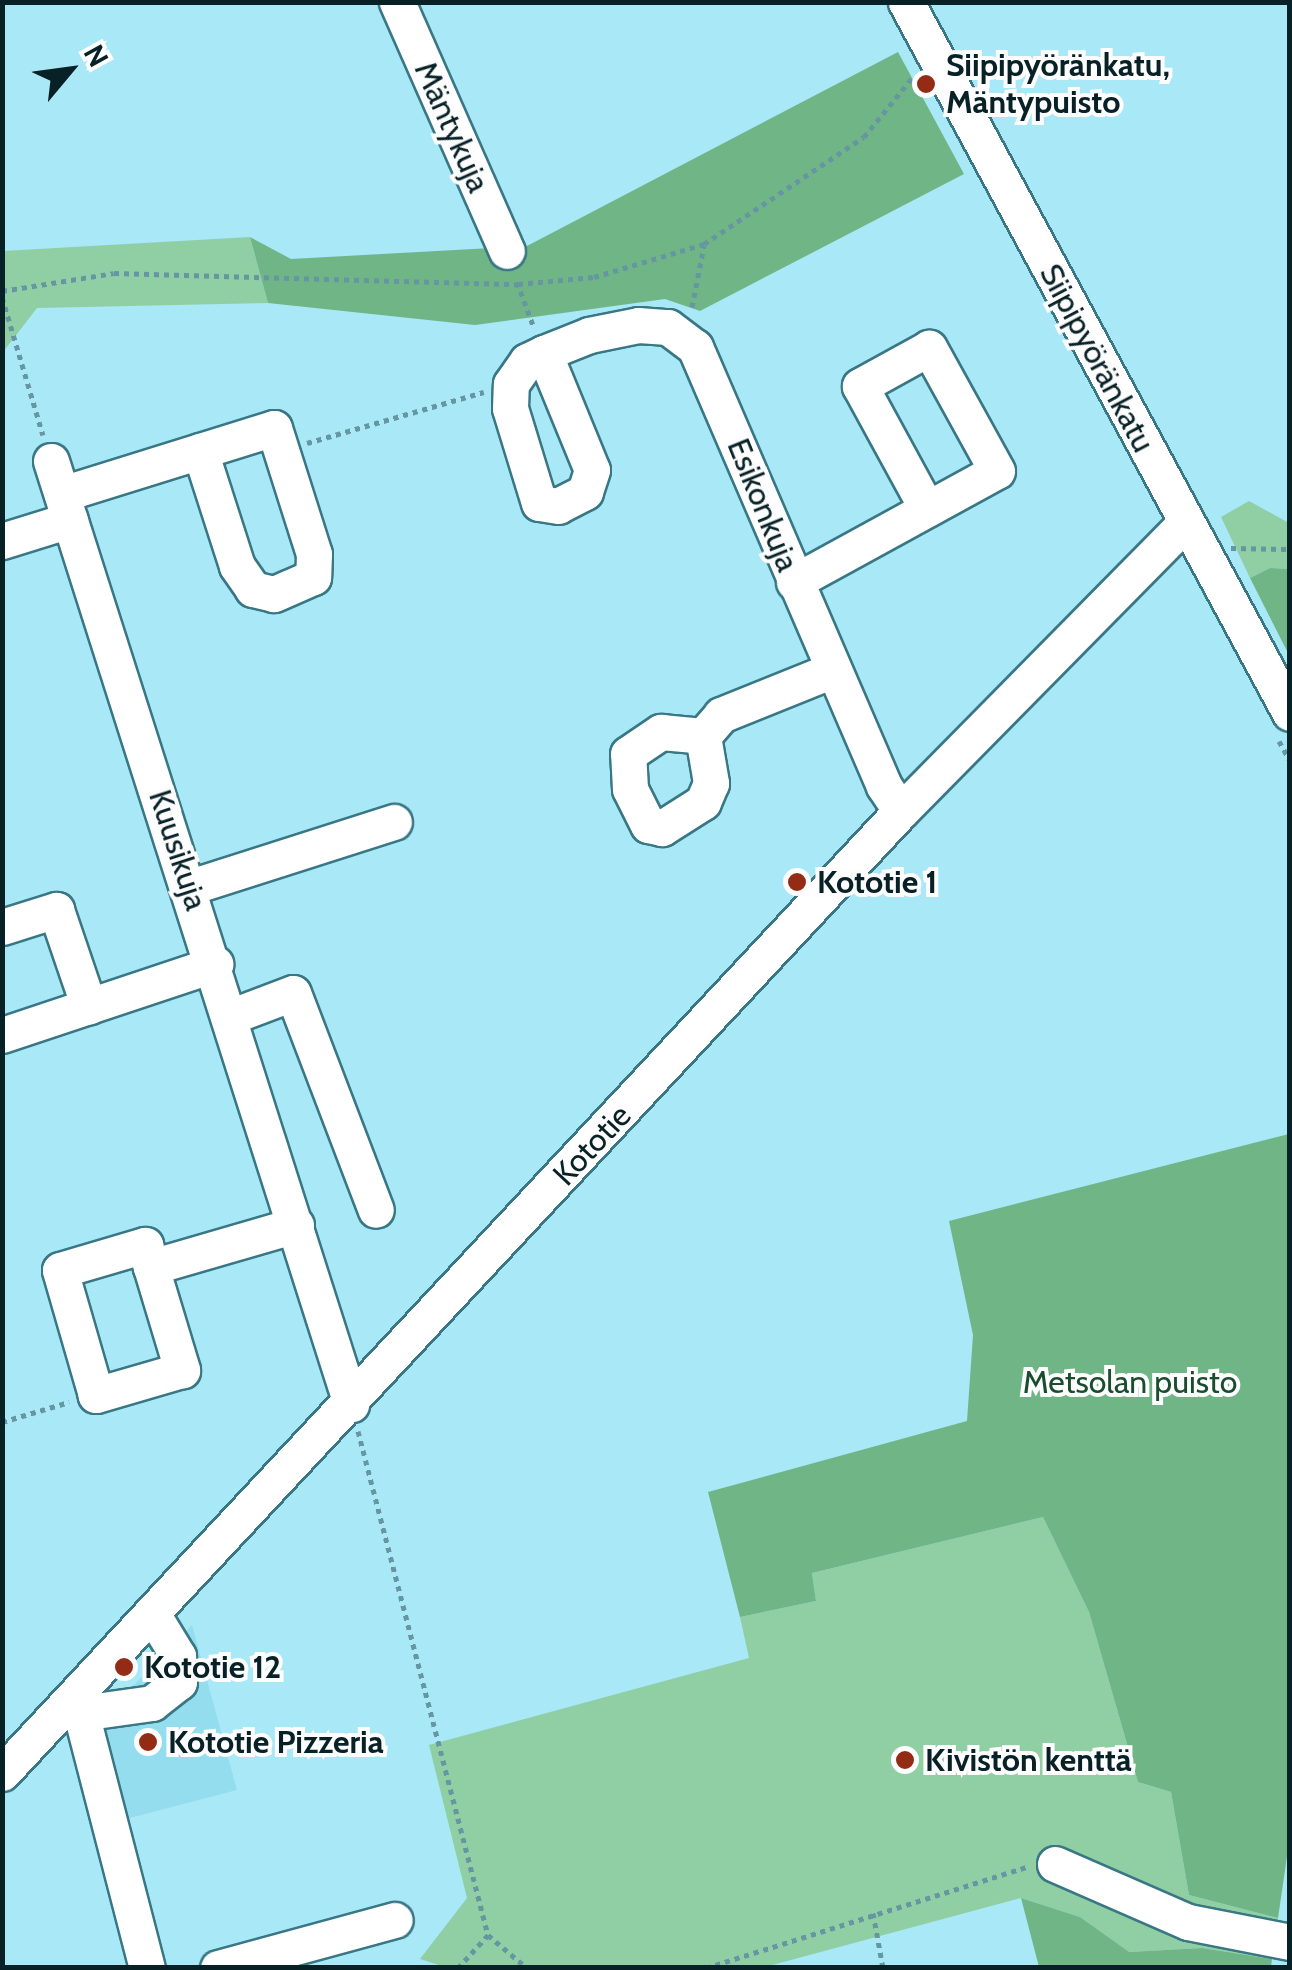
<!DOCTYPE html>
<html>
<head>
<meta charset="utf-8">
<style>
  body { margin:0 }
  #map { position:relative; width:1292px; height:1970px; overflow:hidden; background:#a9e8f7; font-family:Cabin,sans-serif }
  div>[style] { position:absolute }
  .built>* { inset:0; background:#94ddee }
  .green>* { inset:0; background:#90cea3 }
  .forest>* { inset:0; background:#70b586 }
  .path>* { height:5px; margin-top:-2.5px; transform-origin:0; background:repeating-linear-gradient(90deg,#6696a1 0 5px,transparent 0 10px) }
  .roads { filter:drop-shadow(2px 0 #397785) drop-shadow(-2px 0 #397785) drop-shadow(0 2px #397785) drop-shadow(0 -2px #397785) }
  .minor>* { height:35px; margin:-17.5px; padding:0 17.5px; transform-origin:17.5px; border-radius:17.5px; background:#fff }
  .dots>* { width:28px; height:28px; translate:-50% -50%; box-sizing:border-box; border:5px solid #fdfdfd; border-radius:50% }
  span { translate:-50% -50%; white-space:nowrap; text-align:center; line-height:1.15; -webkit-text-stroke:8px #fdfdfd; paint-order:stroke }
  .poi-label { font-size:32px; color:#072127; font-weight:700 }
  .left { translate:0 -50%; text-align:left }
  .street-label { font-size:32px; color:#072127 }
  .park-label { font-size:32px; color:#194d2e }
  .frame { position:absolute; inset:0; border:5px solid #072127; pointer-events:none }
  .north { position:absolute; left:20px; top:20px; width:100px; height:100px; -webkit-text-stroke:8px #fdfdfd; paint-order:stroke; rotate:61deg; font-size:28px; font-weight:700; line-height:40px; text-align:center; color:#072127 }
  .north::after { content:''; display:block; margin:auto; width:35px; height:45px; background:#072127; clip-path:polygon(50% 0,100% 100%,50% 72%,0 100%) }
</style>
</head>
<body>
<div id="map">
  <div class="built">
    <i style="clip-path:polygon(192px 1625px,237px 1790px,103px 1825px,80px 1741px)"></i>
  </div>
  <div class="green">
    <i style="clip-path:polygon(250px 237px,268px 303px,37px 308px,3px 352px,3px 251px)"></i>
    <i style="clip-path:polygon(1249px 501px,1289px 523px,1289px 569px,1270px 568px,1250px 578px,1221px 517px)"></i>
    <i style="clip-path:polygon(1043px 1517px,1089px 1612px,1138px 1782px,1171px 1792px,1189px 1895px,1278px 1918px,1272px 1959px,1202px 1948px,1128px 1952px,1080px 1917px,1021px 1898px,765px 1967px,448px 1968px,420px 1959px,467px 1898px,429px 1745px,749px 1658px,740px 1617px,816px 1601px,812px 1573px)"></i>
  </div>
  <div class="forest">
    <i style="clip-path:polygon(898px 52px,964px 174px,700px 311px,665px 299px,475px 325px,268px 303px,250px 237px,291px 259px,527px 246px)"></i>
    <i style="clip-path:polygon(1270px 568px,1289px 569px,1289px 655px,1250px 578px)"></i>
    <i style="clip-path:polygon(1289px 1134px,1290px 1836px,1278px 1918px,1189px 1895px,1171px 1792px,1138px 1782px,1089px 1612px,1043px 1517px,812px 1573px,816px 1601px,740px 1617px,708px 1492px,967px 1421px,973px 1335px,949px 1221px)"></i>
    <i style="clip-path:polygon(1021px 1898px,1080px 1917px,1129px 1952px,1202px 1948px,1272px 1959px,1271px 1967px,1039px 1967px)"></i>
  </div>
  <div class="path">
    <i style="left:517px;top:282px;width:49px;rotate:69.7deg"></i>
    <i style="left:2px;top:291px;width:113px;rotate:-9.1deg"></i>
    <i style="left:114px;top:273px;width:404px;rotate:1.6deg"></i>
    <i style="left:518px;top:284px;width:76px;rotate:-5.3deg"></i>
    <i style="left:594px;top:277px;width:115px;rotate:-16.7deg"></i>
    <i style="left:704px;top:244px;width:192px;rotate:-33.8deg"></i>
    <i style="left:864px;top:137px;width:76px;rotate:-50.9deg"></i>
    <i style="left:2px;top:297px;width:144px;rotate:73.5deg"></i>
    <i style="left:692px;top:307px;width:63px;rotate:-79deg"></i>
    <i style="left:307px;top:443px;width:184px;rotate:-16.1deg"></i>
    <i style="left:1231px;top:548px;width:59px;rotate:1deg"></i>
    <i style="left:1279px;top:741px;width:23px;rotate:61deg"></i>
    <i style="left:2px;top:1422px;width:70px;rotate:-16.6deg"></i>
    <i style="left:358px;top:1431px;width:520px;rotate:75.54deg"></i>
    <i style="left:488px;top:1935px;width:51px;rotate:40.2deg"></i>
    <i style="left:873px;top:1913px;width:56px;rotate:79.7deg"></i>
    <i style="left:458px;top:1968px;width:45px;rotate:-47.7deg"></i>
    <i style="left:706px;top:1968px;width:337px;rotate:-17.5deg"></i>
  </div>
  <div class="roads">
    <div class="minor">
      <i style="left:397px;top:2px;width:272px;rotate:66.2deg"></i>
      <i style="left:906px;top:2px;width:808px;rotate:61.63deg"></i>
      <i style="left:544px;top:353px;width:126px;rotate:67.7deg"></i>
      <i style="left:592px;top:470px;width:23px;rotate:108deg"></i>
      <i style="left:585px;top:492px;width:30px;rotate:153deg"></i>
      <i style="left:558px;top:506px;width:19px;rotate:-171deg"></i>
      <i style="left:539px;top:503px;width:99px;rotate:-107deg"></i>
      <i style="left:510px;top:408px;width:24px;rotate:-88deg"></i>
      <i style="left:511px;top:384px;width:28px;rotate:-55deg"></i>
      <i style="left:527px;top:361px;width:19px;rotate:-25deg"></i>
      <i style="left:544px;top:353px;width:48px;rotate:-21.8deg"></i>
      <i style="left:589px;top:335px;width:50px;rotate:-11.5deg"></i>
      <i style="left:638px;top:325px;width:30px;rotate:4deg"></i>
      <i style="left:668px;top:327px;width:34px;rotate:37deg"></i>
      <i style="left:695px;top:347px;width:478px;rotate:66.7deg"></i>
      <i style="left:884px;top:786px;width:30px;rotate:56deg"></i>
      <i style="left:51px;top:461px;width:990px;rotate:72.35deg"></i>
      <i style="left:62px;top:494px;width:222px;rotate:-17.3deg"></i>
      <i style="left:274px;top:428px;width:132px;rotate:72.4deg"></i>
      <i style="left:314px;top:554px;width:23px;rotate:92deg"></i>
      <i style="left:313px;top:577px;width:43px;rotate:156.4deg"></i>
      <i style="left:274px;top:594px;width:22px;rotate:-167deg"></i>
      <i style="left:253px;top:589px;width:28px;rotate:-125deg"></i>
      <i style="left:237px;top:566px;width:121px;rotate:-107.8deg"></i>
      <i style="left:2px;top:541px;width:71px;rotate:-17.2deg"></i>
      <i style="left:794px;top:582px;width:231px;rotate:-28.7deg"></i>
      <i style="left:997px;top:471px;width:141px;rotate:-118.9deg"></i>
      <i style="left:929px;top:348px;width:79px;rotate:151.2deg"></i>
      <i style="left:860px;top:386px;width:140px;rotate:61.4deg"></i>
      <i style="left:703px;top:736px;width:48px;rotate:80.3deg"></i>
      <i style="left:711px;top:783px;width:21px;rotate:113deg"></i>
      <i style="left:703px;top:802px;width:49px;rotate:147.6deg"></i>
      <i style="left:662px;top:828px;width:14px;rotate:-168deg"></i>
      <i style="left:648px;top:825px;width:40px;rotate:-116.6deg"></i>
      <i style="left:630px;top:789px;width:35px;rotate:-93deg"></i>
      <i style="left:628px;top:754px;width:40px;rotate:-34deg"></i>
      <i style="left:661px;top:732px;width:42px;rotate:5.4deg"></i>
      <i style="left:703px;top:736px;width:28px;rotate:-49deg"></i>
      <i style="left:721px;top:715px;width:121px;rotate:-21.9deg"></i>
      <i style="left:190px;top:887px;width:214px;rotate:-17.7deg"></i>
      <i style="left:2px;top:927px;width:57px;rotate:-17.5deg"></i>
      <i style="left:56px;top:910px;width:102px;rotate:71.2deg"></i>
      <i style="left:232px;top:1016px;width:65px;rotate:-20.7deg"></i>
      <i style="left:293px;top:993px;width:232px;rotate:69.1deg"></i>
      <i style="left:2px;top:1035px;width:225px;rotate:-18.4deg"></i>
      <i style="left:151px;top:1267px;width:108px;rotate:73.2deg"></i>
      <i style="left:182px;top:1370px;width:90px;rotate:163.8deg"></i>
      <i style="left:96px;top:1395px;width:130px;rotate:-106.1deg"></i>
      <i style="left:60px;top:1270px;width:89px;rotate:-16.4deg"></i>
      <i style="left:145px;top:1245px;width:23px;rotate:75deg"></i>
      <i style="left:151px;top:1267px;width:151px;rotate:-16.2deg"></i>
      <i style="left:65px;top:1707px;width:17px;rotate:21deg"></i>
      <i style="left:81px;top:1713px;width:72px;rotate:-8deg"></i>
      <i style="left:152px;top:1703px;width:34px;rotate:-38deg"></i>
      <i style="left:179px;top:1682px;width:26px;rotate:-92deg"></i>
      <i style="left:178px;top:1656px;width:48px;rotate:-121.4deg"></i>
      <i style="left:81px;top:1713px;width:263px;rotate:75.5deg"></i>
      <i style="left:2px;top:1773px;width:1317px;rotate:-46.94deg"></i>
      <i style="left:901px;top:811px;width:406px;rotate:-45.4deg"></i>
      <i style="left:1055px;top:1864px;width:145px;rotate:23.6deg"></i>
      <i style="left:1188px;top:1922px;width:104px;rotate:11.1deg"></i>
      <i style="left:218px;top:1968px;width:183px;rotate:-15.2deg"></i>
    </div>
  </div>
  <div class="dots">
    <i style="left:926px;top:84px;background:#942c15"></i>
    <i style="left:797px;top:882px;background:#942c15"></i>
    <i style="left:124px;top:1667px;background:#942c15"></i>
    <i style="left:148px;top:1742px;background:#942c15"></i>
    <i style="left:905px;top:1760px;background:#942c15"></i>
  </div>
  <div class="poi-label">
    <span class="left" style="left:946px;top:84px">Siipipyöränkatu,<br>Mäntypuisto</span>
    <span class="left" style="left:817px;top:882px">Kototie 1</span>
    <span class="left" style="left:144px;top:1667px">Kototie 12</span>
    <span class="left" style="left:168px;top:1742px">Kototie Pizzeria</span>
    <span class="left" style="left:925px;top:1760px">Kivistön kenttä</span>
  </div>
  <div class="street-label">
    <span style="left:452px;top:127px;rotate:66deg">Mäntykuja</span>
    <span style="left:1097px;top:358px;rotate:62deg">Siipipyöränkatu</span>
    <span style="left:763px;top:505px;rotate:68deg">Esikonkuja</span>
    <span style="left:178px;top:850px;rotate:72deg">Kuusikuja</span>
    <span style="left:592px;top:1145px;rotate:-47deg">Kototie</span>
  </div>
  <div class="park-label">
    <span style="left:1130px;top:1382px">Metsolan puisto</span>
  </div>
  <div class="frame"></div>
  <div class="north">N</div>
</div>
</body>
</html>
